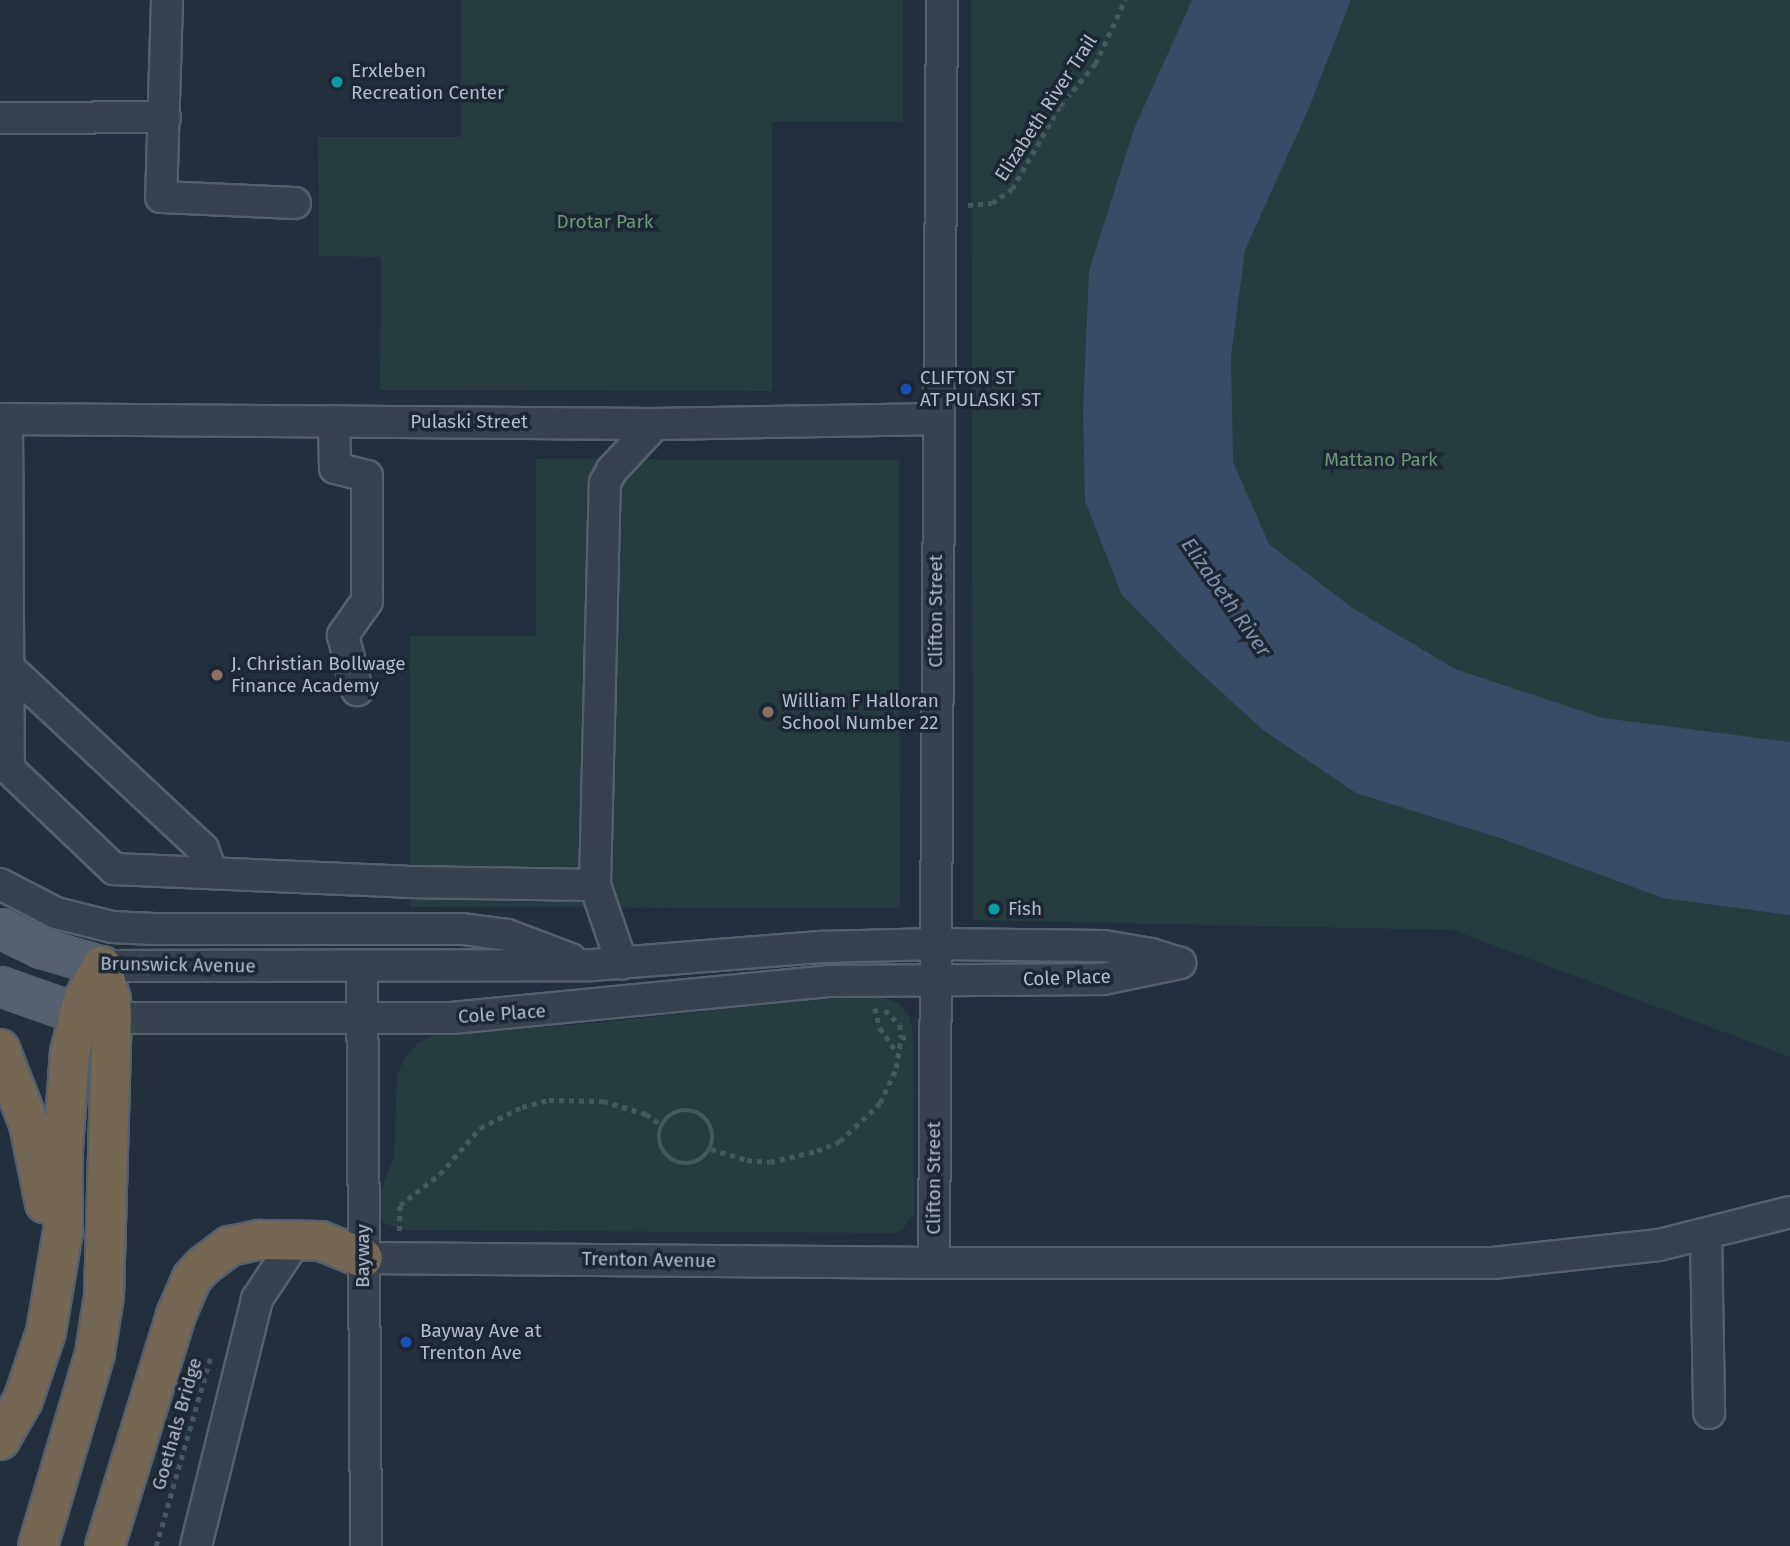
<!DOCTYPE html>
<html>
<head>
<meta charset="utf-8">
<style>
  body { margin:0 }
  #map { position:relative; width:1790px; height:1546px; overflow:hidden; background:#242f3e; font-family:"Fira Sans",sans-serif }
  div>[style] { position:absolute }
  .green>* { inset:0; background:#263c3f }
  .water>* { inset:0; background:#394c67 }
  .path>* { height:4.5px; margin-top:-2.25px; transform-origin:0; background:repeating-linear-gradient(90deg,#44595c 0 5px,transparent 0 10px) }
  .path>.ring { margin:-2.25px; padding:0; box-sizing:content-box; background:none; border:4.5px solid #44595c; border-radius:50% }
  .roads { filter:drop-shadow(2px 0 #565f6c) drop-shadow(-2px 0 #565f6c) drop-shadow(0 2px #565f6c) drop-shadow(0 -2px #565f6c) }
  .minor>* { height:30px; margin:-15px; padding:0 15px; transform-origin:15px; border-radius:15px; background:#38414e }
  .major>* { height:37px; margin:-18.5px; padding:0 18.5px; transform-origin:18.5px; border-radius:18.5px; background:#56606e }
  .highway>* { height:38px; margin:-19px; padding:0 19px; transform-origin:19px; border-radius:19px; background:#746855 }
  .dots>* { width:19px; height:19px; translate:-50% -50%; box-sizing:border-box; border:4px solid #1d2633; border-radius:50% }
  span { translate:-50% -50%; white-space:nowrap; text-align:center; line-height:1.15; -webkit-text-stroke:7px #1d2633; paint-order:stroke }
  .poi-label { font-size:19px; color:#b4bcc9 }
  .left { translate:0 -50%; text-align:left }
  .street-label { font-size:19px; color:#b4bcc9 }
  .park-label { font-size:19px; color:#6b9a76 }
  .water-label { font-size:21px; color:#7c92b1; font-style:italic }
</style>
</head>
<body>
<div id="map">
  <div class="green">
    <i style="clip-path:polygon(461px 0,903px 0,903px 122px,772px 122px,772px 391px,380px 390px,381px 257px,319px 256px,318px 137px,461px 137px)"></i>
    <i style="clip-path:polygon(971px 0,1790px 0,1790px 1057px,1453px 930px,973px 920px)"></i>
    <i style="clip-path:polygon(536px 459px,899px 460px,900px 908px,410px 907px,410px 636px,536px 636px)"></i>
    <i style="clip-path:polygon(869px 994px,899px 1003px,909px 1016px,913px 1034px,914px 1213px,902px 1230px,893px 1233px,406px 1230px,383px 1223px,378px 1212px,378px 1198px,394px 1156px,397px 1075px,405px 1057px,419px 1042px,439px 1034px,584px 1024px)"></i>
  </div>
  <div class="water">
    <i style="clip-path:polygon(1192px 0,1351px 0,1308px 110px,1245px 250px,1231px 356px,1233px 462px,1269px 544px,1351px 607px,1455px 669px,1603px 718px,1790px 742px,1790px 915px,1663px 898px,1503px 839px,1356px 793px,1263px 730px,1183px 657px,1122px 595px,1085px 501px,1083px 411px,1089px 271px,1134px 129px)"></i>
  </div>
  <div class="path">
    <i style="left:968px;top:205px;width:24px;rotate:-5deg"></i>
    <i style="left:992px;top:203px;width:24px;rotate:-35deg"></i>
    <i style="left:1012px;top:189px;width:96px;rotate:-60deg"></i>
    <i style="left:1060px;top:106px;width:55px;rotate:-50.2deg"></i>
    <i style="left:1095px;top:64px;width:71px;rotate:-64.9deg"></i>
    <i style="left:875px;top:1008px;width:21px;rotate:76deg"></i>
    <i style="left:880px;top:1028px;width:29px;rotate:55deg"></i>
    <i style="left:885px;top:1010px;width:21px;rotate:45deg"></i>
    <i style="left:900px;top:1025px;width:12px;rotate:85deg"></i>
    <i class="ring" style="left:659px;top:1110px;width:49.5px;height:49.5px"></i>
    <i style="left:711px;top:1149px;width:38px;rotate:17deg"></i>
    <i style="left:747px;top:1160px;width:23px;rotate:5deg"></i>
    <i style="left:770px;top:1162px;width:48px;rotate:-13.2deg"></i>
    <i style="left:817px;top:1151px;width:25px;rotate:-23deg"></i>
    <i style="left:840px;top:1141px;width:55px;rotate:-43.5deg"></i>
    <i style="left:880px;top:1103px;width:38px;rotate:-65deg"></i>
    <i style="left:896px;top:1068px;width:31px;rotate:-81deg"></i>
    <i style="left:901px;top:1037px;width:9px;rotate:6deg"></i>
    <i style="left:399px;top:1231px;width:26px;rotate:-88deg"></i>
    <i style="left:400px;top:1205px;width:51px;rotate:-37.8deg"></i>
    <i style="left:440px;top:1174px;width:61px;rotate:-49deg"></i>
    <i style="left:480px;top:1128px;width:47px;rotate:-26.6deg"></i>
    <i style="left:522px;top:1107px;width:28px;rotate:-15deg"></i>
    <i style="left:549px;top:1100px;width:54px;rotate:1.1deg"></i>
    <i style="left:603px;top:1101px;width:45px;rotate:16.8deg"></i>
    <i style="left:646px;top:1114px;width:19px;rotate:36deg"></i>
    <i style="left:156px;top:1546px;width:198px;rotate:-73.9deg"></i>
  </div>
  <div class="roads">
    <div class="minor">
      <i style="left:167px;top:0;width:197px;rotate:91.7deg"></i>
      <i style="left:161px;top:197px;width:134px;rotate:2.6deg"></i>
      <i style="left:0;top:118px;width:165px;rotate:-0.3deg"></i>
      <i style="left:0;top:419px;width:655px;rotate:0.44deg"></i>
      <i style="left:655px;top:424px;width:282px;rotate:-1deg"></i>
      <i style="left:7px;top:419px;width:350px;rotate:89.7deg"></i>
      <i style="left:9px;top:769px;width:145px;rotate:43.6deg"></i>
      <i style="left:114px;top:869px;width:293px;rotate:2.5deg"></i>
      <i style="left:407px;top:882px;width:188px;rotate:0.9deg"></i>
      <i style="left:595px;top:885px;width:83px;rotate:71.1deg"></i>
      <i style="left:334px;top:421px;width:47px;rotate:88.8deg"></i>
      <i style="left:335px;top:468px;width:33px;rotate:14deg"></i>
      <i style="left:367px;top:476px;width:125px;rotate:90deg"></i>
      <i style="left:367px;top:601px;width:42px;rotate:125.2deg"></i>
      <i style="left:343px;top:635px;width:57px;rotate:75.7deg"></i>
      <i style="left:9px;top:668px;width:265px;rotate:43deg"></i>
      <i style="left:203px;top:849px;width:23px;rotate:70deg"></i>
      <i style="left:0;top:884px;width:63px;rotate:27.4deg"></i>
      <i style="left:56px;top:913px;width:58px;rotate:14deg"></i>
      <i style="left:112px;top:927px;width:42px;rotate:2.7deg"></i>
      <i style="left:154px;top:929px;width:308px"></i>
      <i style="left:462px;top:929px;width:45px;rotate:7.6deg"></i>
      <i style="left:507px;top:935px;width:68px;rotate:20.6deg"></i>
      <i style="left:595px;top:885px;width:402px;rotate:-88.6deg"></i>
      <i style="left:605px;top:483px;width:15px;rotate:-62deg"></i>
      <i style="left:612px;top:470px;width:63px;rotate:-46.9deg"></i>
      <i style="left:102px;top:966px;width:490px;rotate:-0.1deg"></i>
      <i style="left:592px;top:965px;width:232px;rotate:-4.5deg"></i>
      <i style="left:823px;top:947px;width:112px;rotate:-1.5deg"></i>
      <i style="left:935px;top:944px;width:169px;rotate:0.7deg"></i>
      <i style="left:1104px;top:946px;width:48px;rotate:9.7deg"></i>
      <i style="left:1151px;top:954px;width:30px;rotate:17deg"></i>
      <i style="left:362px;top:967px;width:579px;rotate:89.6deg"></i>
      <i style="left:112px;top:1018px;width:340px"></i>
      <i style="left:452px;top:1018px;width:376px;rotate:-5.6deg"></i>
      <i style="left:826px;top:981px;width:277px;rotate:-0.4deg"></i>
      <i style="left:1103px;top:979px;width:79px;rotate:-11.7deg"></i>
      <i style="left:1706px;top:1234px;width:179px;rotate:89deg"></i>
      <i style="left:363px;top:1258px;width:571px;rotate:0.5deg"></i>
      <i style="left:934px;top:1263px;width:559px"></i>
      <i style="left:1493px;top:1263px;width:167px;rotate:-6.2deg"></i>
      <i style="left:1659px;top:1245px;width:135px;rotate:-14.1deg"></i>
      <i style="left:934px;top:1263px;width:1263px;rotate:-89.64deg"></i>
      <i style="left:196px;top:1546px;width:254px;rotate:-76.1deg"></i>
      <i style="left:257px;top:1299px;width:71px;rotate:-56.5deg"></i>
    </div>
    <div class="major">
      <i style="left:0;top:928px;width:46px;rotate:26deg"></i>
      <i style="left:41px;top:948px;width:64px;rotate:16.4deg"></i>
      <i style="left:0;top:986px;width:84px;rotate:19.5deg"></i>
      <i style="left:79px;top:1014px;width:30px;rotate:8deg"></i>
    </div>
    <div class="highway">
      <i style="left:0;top:1049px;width:80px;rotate:68.9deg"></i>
      <i style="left:29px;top:1124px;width:81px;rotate:78.6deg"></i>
      <i style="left:0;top:1440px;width:46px;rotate:-60.1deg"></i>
      <i style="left:23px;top:1400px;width:72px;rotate:-71.3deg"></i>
      <i style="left:46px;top:1332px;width:101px;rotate:-80.4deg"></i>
      <i style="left:63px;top:1232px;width:83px;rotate:-90deg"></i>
      <i style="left:63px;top:1149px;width:97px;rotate:-85.9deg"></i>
      <i style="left:70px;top:1052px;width:54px;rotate:-76deg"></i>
      <i style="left:83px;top:1000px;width:39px;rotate:-61deg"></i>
      <i style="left:38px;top:1546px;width:201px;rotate:-73.5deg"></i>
      <i style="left:95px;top:1353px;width:58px;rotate:-81deg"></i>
      <i style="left:104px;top:1296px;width:278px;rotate:-88.4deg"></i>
      <i style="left:112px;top:1018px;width:18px;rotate:-93deg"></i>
      <i style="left:111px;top:1000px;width:35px;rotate:-105deg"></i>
      <i style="left:105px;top:1546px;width:242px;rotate:-72.9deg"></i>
      <i style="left:176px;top:1315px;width:40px;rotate:-66.6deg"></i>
      <i style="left:192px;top:1278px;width:16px;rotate:-47deg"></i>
      <i style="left:203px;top:1266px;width:34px;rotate:-37deg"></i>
      <i style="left:230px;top:1246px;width:30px;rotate:-12deg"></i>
      <i style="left:259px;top:1240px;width:62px;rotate:0.9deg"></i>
      <i style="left:321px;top:1241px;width:45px;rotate:22deg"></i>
    </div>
  </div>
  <div class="dots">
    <i style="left:337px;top:82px;background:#0f9aa8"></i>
    <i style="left:906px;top:389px;background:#1a4fb4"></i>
    <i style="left:217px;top:675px;background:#8d6e63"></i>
    <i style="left:768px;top:712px;background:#8d6e63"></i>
    <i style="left:994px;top:909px;background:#0f9aa8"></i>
    <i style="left:406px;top:1342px;background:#1a4fb4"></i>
  </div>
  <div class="poi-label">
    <span class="left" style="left:351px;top:82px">Erxleben<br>Recreation Center</span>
    <span class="left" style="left:920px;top:389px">CLIFTON ST<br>AT PULASKI ST</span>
    <span class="left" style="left:231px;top:675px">J. Christian Bollwage<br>Finance Academy</span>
    <span class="left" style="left:782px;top:712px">William F Halloran<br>School Number 22</span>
    <span class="left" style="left:1008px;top:909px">Fish</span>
    <span class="left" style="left:420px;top:1342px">Bayway Ave at<br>Trenton Ave</span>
  </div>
  <div class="street-label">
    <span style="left:1046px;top:108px;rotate:-57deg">Elizabeth River Trail</span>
    <span style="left:469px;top:422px">Pulaski Street</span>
    <span style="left:936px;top:611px;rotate:-90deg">Clifton Street</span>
    <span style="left:178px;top:965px;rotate:1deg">Brunswick Avenue</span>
    <span style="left:1067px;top:978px;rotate:-2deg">Cole Place</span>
    <span style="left:502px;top:1014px;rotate:-4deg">Cole Place</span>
    <span style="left:934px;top:1178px;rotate:-90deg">Clifton Street</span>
    <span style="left:363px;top:1256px;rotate:-90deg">Bayway</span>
    <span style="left:649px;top:1260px;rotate:1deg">Trenton Avenue</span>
    <span style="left:177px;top:1424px;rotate:-74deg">Goethals Bridge</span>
  </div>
  <div class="park-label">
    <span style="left:605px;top:222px">Drotar Park</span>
    <span style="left:1381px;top:460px">Mattano Park</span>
  </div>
  <div class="water-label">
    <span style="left:1226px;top:597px;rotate:55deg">Elizabeth River</span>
  </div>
</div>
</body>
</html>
